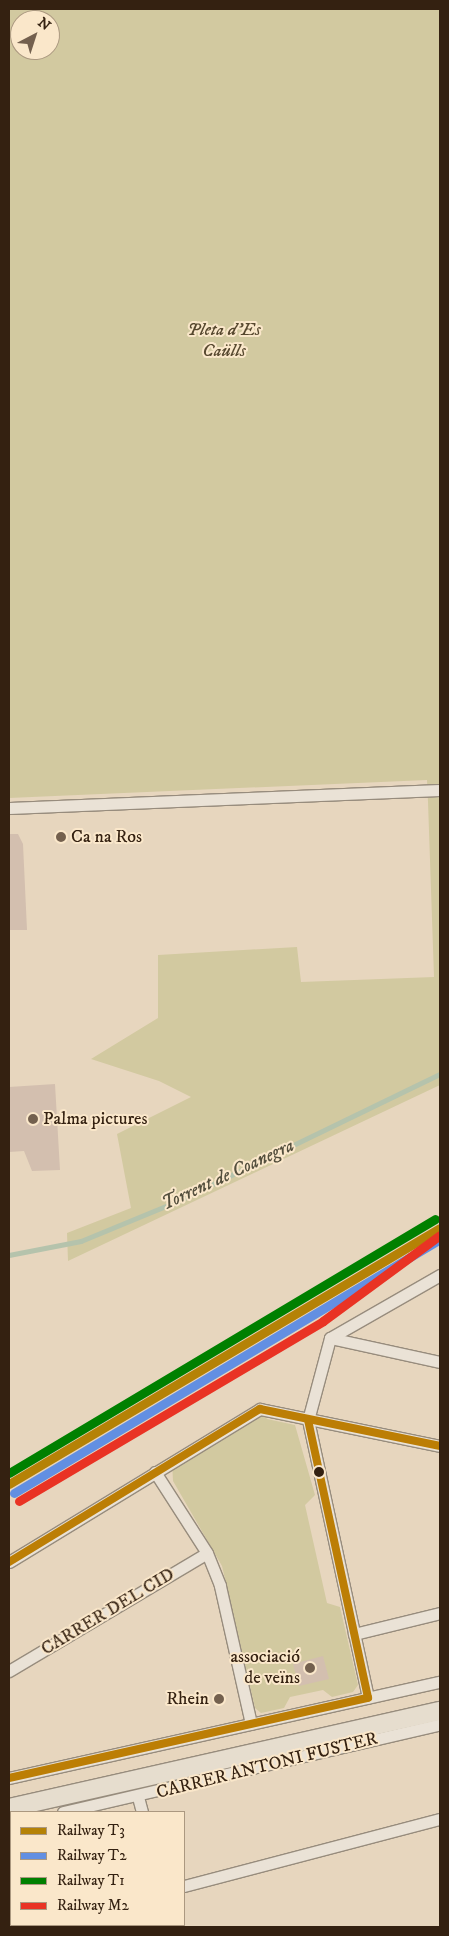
<!DOCTYPE html>
<html>
<head>
<meta charset="utf-8">
<style>
  body { margin:0 }
  #map { position:relative; width:449px; height:1936px; overflow:hidden; background:#e7d6be; font-family:"IM FELL DW Pica",serif }
  div>[style] { position:absolute }
  .green>* { inset:0; background:#d2c9a0 }
  .stream>* { height:4.5px; margin:-2.25px; padding:0 2.25px; transform-origin:2.25px; border-radius:2.25px; background:#b5c3ac }
  .building>* { inset:0; background:#d3bfaf }
  .roads { filter:drop-shadow(1px 0 #978c7d) drop-shadow(-1px 0 #978c7d) drop-shadow(0 1px #978c7d) drop-shadow(0 -1px #978c7d) }
  .minor>* { height:11px; margin:-5.5px; padding:0 5.5px; transform-origin:5.5px; border-radius:5.5px; background:#eae2d6 }
  .primary>* { height:18px; margin:-9px; padding:0 9px; transform-origin:9px; border-radius:9px; background:#e6ddce }
  .bus-1>* { height:8px; margin:-4px; padding:0 4px; transform-origin:4px; border-radius:4px; background:#bc7e05 }
  .rail-1>* { height:9px; margin:-4.5px; padding:0 4.5px; transform-origin:4.5px; border-radius:4.5px; background:#b58206 }
  .rail-2>* { height:9px; margin:-4.5px; padding:0 4.5px; transform-origin:4.5px; border-radius:4.5px; background:#628fe2 }
  .rail-3>* { height:9px; margin:-4.5px; padding:0 4.5px; transform-origin:4.5px; border-radius:4.5px; background:#008000 }
  .rail-4>* { height:9px; margin:-4.5px; padding:0 4.5px; transform-origin:4.5px; border-radius:4.5px; background:#e93324 }
  .dots>* { width:14px; height:14px; translate:-50% -50%; box-sizing:border-box; border:2px solid #fae7ca; border-radius:50% }
  span { translate:-50% -50%; white-space:nowrap; text-align:center; line-height:1.15; -webkit-text-stroke:4px #fae7ca; paint-order:stroke }
  .park-label { font-size:18px; color:#57482f; font-style:italic }
  .poi-label { font-size:18px; color:#342111 }
  .left { translate:0 -50%; text-align:left }
  .right { translate:-100% -50%; text-align:right }
  .street-label { font-size:18px; color:#342111 }
  .water-label { font-size:19px; color:#544f3d; font-style:italic }
  .frame { position:absolute; inset:0; border:10px solid #342111; pointer-events:none }
  .legend { position:absolute; left:10px; top:1811px; width:175px; height:115px; box-sizing:border-box; background:#fae7ca; border:1px solid #ab9880; margin:0; padding:6px 9px; list-style:none; font-size:15px; color:#342111 }
  .legend li { display:flex; align-items:center; gap:10px; height:25px }
  .legend b { width:25px; border:1px solid #ab9880 }
  .north { position:absolute; left:10px; top:10px; width:50px; height:50px; box-sizing:border-box; background:#fae7ca; border:1px solid #ab9880; border-radius:50%; rotate:40deg; font-size:14px; font-weight:700; line-height:20px; text-align:center; color:#342111 }
  .north::after { content:''; display:block; margin:auto; width:18px; height:22px; background:#73604e; clip-path:polygon(50% 0,100% 100%,50% 72%,0 100%) }
</style>
</head>
<body>
<div id="map">
  <div class="green">
    <i style="clip-path:polygon(evenodd,9px 9px,440px 9px,440px 1085px,68px 1261px,67px 1233px,131px 1208px,117px 1134px,191px 1097px,159px 1081px,91px 1059px,158px 1018px,158px 955px,297px 947px,301px 982px,434px 977px,428px 802px,427px 780px,9px 798px,9px 9px,20px 20px,50px 20px,50px 50px,20px 50px,20px 20px)"></i>
    <i style="clip-path:polygon(260px 1409px,267px 1419px,295px 1425px,315px 1495px,305px 1505px,327px 1603px,340px 1607px,358px 1685px,353px 1692px,332px 1697px,323px 1690px,290px 1697px,284px 1708px,261px 1713px,255px 1708px,222px 1566px,173px 1481px,172px 1462px)"></i>
  </div>
  <div class="stream">
    <i style="left:9px;top:1255px;width:73px;rotate:-11deg"></i>
    <i style="left:81px;top:1241px;width:105px;rotate:-22.4deg"></i>
    <i style="left:178px;top:1201px;width:291px;rotate:-25.9deg"></i>
  </div>
  <div class="building">
    <i style="clip-path:polygon(9px 834px,18px 834px,23px 844px,27px 930px,9px 930px)"></i>
    <i style="clip-path:polygon(55px 1084px,60px 1170px,32px 1171px,24px 1151px,9px 1152px,9px 1087px)"></i>
    <i style="clip-path:polygon(323px 1656px,329px 1679px,299px 1686px,293px 1664px)"></i>
  </div>
  <div class="roads">
    <div class="minor">
      <i style="left:9px;top:808px;width:431px;rotate:-2.4deg"></i>
      <i style="left:330px;top:1338px;width:85px;rotate:105deg"></i>
      <i style="left:308px;top:1420px;width:284px;rotate:77.8deg"></i>
      <i style="left:330px;top:1338px;width:127px;rotate:-29.8deg"></i>
      <i style="left:330px;top:1338px;width:113px;rotate:12.3deg"></i>
      <i style="left:155px;top:1472px;width:96px;rotate:57.3deg"></i>
      <i style="left:207px;top:1553px;width:35px;rotate:68deg"></i>
      <i style="left:220px;top:1586px;width:141px;rotate:77.3deg"></i>
      <i style="left:9px;top:1562px;width:294px;rotate:-31.4deg"></i>
      <i style="left:260px;top:1409px;width:184px;rotate:11.6deg"></i>
      <i style="left:354px;top:1634px;width:89px;rotate:-13.7deg"></i>
      <i style="left:9px;top:1671px;width:230px;rotate:-30.8deg"></i>
      <i style="left:9px;top:1778px;width:442px;rotate:-12.6deg"></i>
      <i style="left:138px;top:1797px;width:16px;rotate:75deg"></i>
      <i style="left:63px;top:1812px;width:387px;rotate:-13.1deg"></i>
      <i style="left:9px;top:1823px;width:2px"></i>
      <i style="left:184px;top:1886px;width:265px;rotate:-14.7deg"></i>
      <i style="left:172px;top:1925px;width:2px;rotate:63deg"></i>
      <i style="left:27px;top:1927px;width:10px;rotate:-11deg"></i>
    </div>
    <div class="primary">
      <i style="left:9px;top:1808px;width:442px;rotate:-12.7deg"></i>
    </div>
  </div>
  <div class="bus-1">
    <i style="left:308px;top:1420px;width:284px;rotate:77.8deg"></i>
    <i style="left:9px;top:1562px;width:294px;rotate:-31.4deg"></i>
    <i style="left:260px;top:1409px;width:184px;rotate:11.6deg"></i>
    <i style="left:9px;top:1778px;width:368px;rotate:-12.6deg"></i>
  </div>
  <div class="rail-1">
    <i style="left:9px;top:1484px;width:501px;rotate:-30.71deg"></i>
  </div>
  <div class="rail-2">
    <i style="left:14px;top:1493px;width:496px;rotate:-30.8deg"></i>
  </div>
  <div class="rail-3">
    <i style="left:9px;top:1473px;width:496px;rotate:-30.8deg"></i>
  </div>
  <div class="rail-4">
    <i style="left:19px;top:1501px;width:353px;rotate:-30.6deg"></i>
    <i style="left:323px;top:1321px;width:145px;rotate:-36.3deg"></i>
  </div>
  <div class="dots">
    <i style="left:61px;top:837px;background:#73604e"></i>
    <i style="left:33px;top:1119px;background:#73604e"></i>
    <i style="left:319px;top:1472px;background:#342111"></i>
    <i style="left:310px;top:1668px;background:#73604e"></i>
    <i style="left:219px;top:1699px;background:#73604e"></i>
  </div>
  <div class="park-label">
    <span style="left:224px;top:341px">Pleta d'Es<br>Caülls</span>
  </div>
  <div class="poi-label">
    <span class="left" style="left:71px;top:837px">Ca na Ros</span>
    <span class="left" style="left:43px;top:1119px">Palma pictures</span>
    <span class="right" style="left:300px;top:1668px">associació<br>de veïns</span>
    <span class="right" style="left:209px;top:1699px">Rhein</span>
  </div>
  <div class="street-label">
    <span style="left:108px;top:1612px;rotate:-31deg">CARRER DEL CID</span>
    <span style="left:267px;top:1766px;rotate:-14deg">CARRER ANTONI FUSTER</span>
  </div>
  <div class="water-label">
    <span style="left:228px;top:1175px;rotate:-25deg">Torrent de Coanegra</span>
  </div>
  <div class="frame"></div>
  <ul class="legend">
  <li><b style="height:6px;background:#b58206"></b>Railway T3</li>
  <li><b style="height:6px;background:#628fe2"></b>Railway T2</li>
  <li><b style="height:6px;background:#008000"></b>Railway T1</li>
  <li><b style="height:6px;background:#e93324"></b>Railway M2</li>
  </ul>
  <div class="north">N</div>
</div>
</body>
</html>
